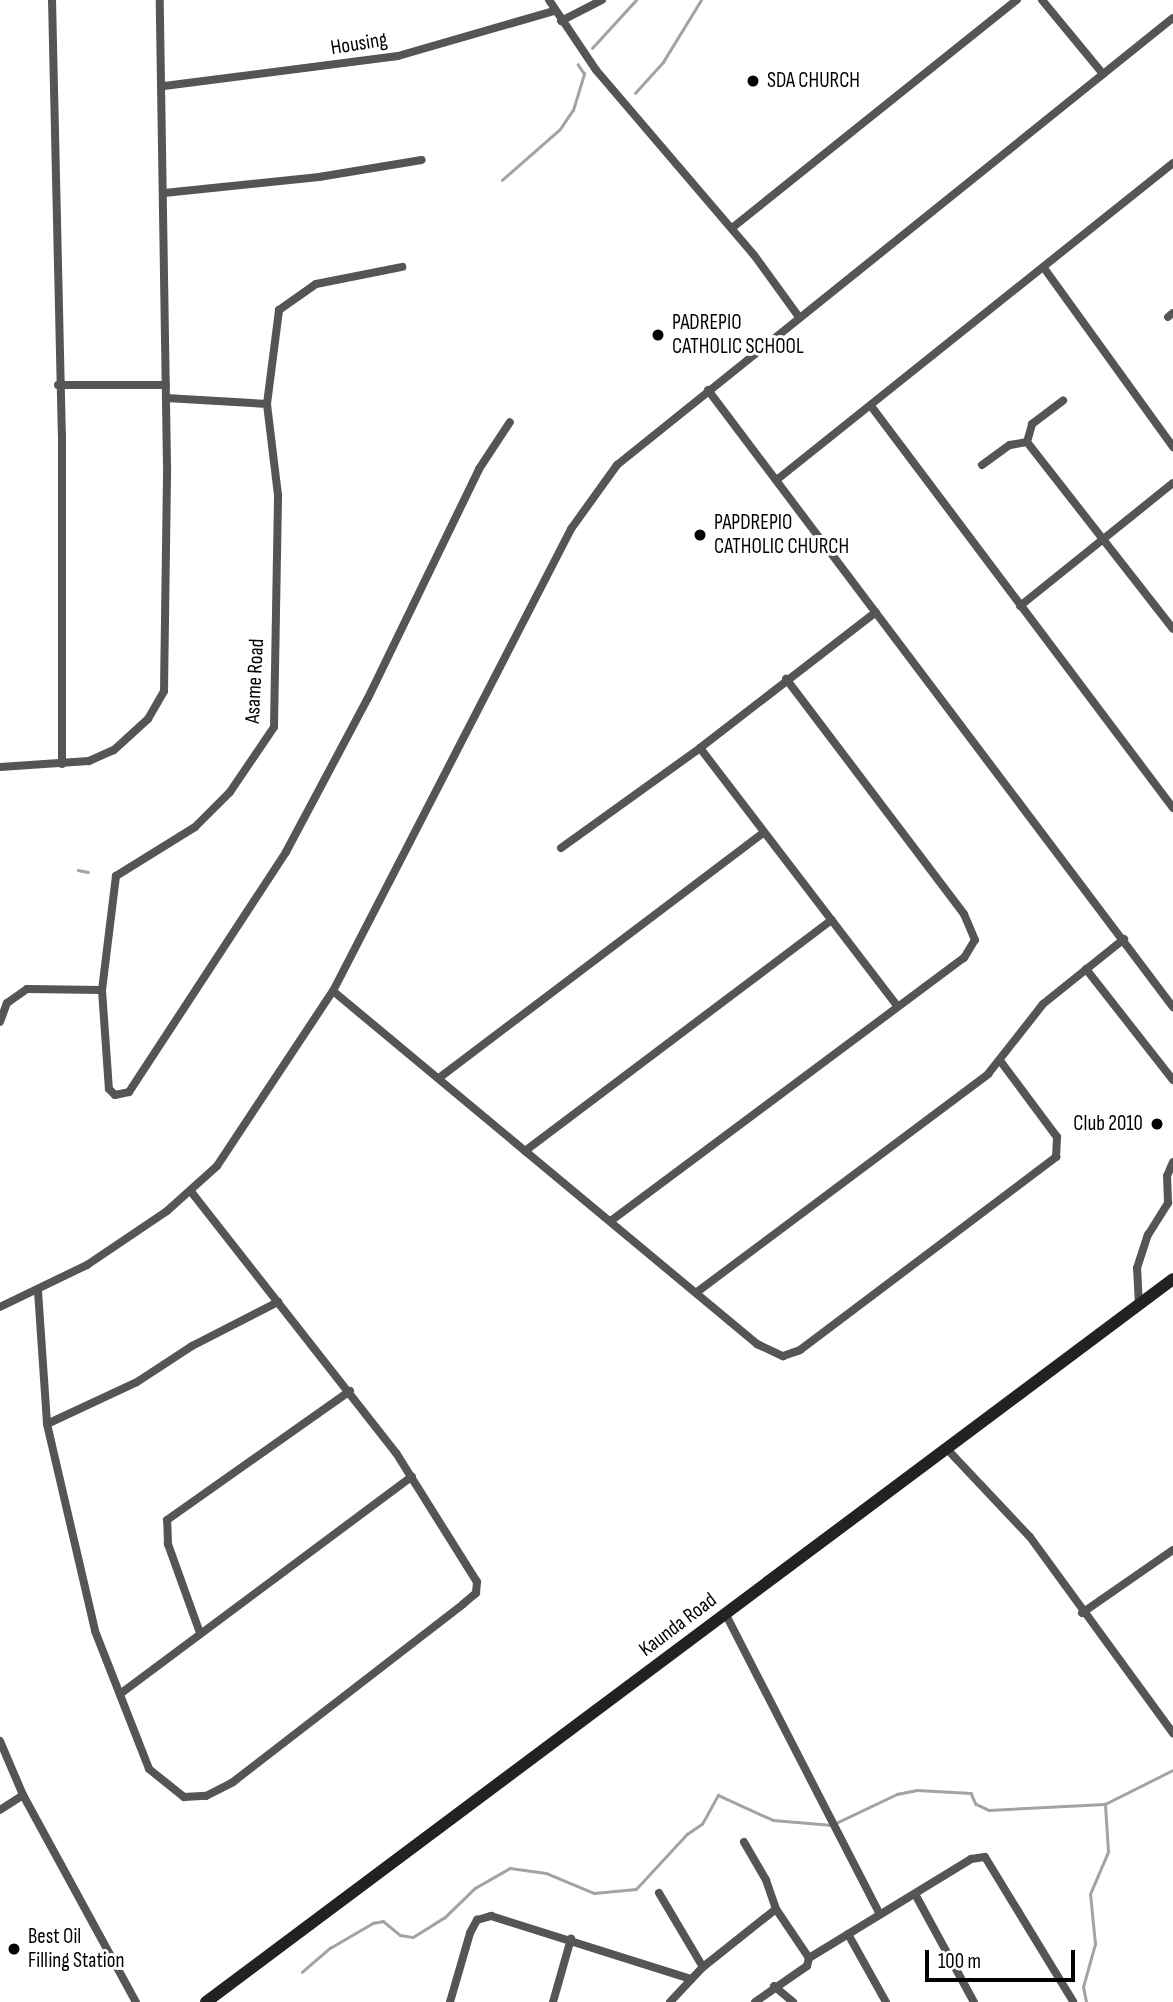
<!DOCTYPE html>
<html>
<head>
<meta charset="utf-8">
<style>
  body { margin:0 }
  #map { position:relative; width:1173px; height:2002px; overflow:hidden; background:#fff; font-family:"Sofia Sans Condensed",sans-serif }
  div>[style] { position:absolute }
  .stream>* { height:2.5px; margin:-1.25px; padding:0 1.25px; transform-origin:1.25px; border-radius:1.25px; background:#a3a3a3 }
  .street>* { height:8px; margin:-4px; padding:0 4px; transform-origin:4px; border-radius:4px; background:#555 }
  .secondary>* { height:12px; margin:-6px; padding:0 6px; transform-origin:6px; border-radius:6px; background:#222 }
  .dots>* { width:19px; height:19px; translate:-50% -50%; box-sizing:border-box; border:4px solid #fff; border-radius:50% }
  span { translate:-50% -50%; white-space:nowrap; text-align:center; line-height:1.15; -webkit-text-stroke:6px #fff; paint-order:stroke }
  .street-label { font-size:21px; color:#000 }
  .poi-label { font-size:21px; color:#000 }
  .left { translate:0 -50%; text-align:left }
  .right { translate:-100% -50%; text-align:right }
  .scale { position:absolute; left:925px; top:1950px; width:150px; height:32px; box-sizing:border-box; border:4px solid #000; border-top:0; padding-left:9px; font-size:21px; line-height:24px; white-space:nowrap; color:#000; -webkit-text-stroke:5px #fff; paint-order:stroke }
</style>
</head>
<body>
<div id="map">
  <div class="stream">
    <i style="left:592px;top:48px;width:65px;rotate:-47.5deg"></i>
    <i style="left:635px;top:93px;width:42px;rotate:-47.9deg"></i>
    <i style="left:663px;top:62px;width:73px;rotate:-58.5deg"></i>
    <i style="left:502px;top:180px;width:77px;rotate:-41.3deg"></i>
    <i style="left:560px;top:129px;width:23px;rotate:-56deg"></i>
    <i style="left:573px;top:110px;width:38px;rotate:-73deg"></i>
    <i style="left:584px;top:74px;width:11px;rotate:-124deg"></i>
    <i style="left:78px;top:870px;width:10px;rotate:11deg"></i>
    <i style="left:302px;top:1972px;width:37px;rotate:-41deg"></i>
    <i style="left:330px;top:1948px;width:50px;rotate:-30.2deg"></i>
    <i style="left:373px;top:1923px;width:10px;rotate:-11deg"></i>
    <i style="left:383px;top:1921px;width:22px;rotate:39deg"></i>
    <i style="left:400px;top:1935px;width:13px;rotate:9deg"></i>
    <i style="left:413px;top:1937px;width:36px;rotate:-32deg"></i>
    <i style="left:444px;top:1918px;width:43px;rotate:-44.1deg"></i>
    <i style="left:475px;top:1888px;width:40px;rotate:-29.7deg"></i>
    <i style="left:510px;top:1868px;width:36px;rotate:8deg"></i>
    <i style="left:546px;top:1873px;width:52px;rotate:22.6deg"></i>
    <i style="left:594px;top:1893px;width:42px;rotate:-5.4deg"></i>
    <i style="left:636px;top:1889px;width:75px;rotate:-47.2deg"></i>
    <i style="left:687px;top:1834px;width:18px;rotate:-34deg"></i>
    <i style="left:702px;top:1824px;width:33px;rotate:-61deg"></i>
    <i style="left:718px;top:1795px;width:60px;rotate:24.4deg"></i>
    <i style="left:773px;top:1820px;width:59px;rotate:4.8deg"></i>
    <i style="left:832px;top:1825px;width:72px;rotate:-25.5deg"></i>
    <i style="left:897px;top:1794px;width:20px;rotate:-11deg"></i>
    <i style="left:917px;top:1790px;width:54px;rotate:3.2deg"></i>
    <i style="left:971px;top:1793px;width:12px;rotate:66deg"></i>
    <i style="left:976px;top:1804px;width:14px;rotate:25deg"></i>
    <i style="left:989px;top:1810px;width:116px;rotate:-3deg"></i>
    <i style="left:1105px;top:1804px;width:76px;rotate:-26.6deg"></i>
    <i style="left:1086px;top:2002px;width:15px;rotate:-101deg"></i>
    <i style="left:1083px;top:1987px;width:45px;rotate:-74.4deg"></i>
    <i style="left:1095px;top:1944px;width:50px;rotate:-95.7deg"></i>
    <i style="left:1090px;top:1894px;width:46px;rotate:-66.8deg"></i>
    <i style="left:1108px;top:1852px;width:48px;rotate:-93.6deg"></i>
  </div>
  <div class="street">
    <i style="left:52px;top:0;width:435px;rotate:88.7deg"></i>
    <i style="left:62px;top:435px;width:329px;rotate:90deg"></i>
    <i style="left:549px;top:0;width:84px;rotate:56.1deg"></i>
    <i style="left:596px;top:70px;width:243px;rotate:49.5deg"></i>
    <i style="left:754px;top:255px;width:77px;rotate:54deg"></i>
    <i style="left:1042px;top:0;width:96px;rotate:50.5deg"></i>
    <i style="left:561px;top:21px;width:46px;rotate:-27.1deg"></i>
    <i style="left:164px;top:86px;width:236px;rotate:-7.3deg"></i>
    <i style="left:398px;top:56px;width:162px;rotate:-16.1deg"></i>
    <i style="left:164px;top:193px;width:156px;rotate:-5.9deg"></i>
    <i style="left:319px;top:177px;width:104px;rotate:-9.4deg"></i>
    <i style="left:732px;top:228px;width:365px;rotate:-38.7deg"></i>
    <i style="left:1044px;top:268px;width:221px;rotate:54.2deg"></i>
    <i style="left:1168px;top:317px;width:6px;rotate:-39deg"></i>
    <i style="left:58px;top:385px;width:108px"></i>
    <i style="left:708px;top:390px;width:773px;rotate:53deg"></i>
    <i style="left:267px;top:404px;width:95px;rotate:-82.7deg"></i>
    <i style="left:279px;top:310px;width:45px;rotate:-35.1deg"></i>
    <i style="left:316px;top:284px;width:88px;rotate:-11.2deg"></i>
    <i style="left:871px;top:406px;width:503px;rotate:53.08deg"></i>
    <i style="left:1027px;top:442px;width:19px;rotate:-74deg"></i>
    <i style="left:1032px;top:424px;width:39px;rotate:-37deg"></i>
    <i style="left:982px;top:465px;width:34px;rotate:-36deg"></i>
    <i style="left:1010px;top:445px;width:17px;rotate:-10deg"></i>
    <i style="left:1027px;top:442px;width:237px;rotate:52deg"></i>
    <i style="left:779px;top:478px;width:504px;rotate:-38.64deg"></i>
    <i style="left:1020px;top:606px;width:196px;rotate:-38.8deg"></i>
    <i style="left:700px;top:748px;width:325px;rotate:52.6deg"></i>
    <i style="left:0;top:767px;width:89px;rotate:-3.9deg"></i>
    <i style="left:89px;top:761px;width:27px;rotate:-24deg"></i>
    <i style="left:114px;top:750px;width:46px;rotate:-42.4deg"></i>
    <i style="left:148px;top:719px;width:32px;rotate:-60deg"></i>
    <i style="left:164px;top:691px;width:225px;rotate:-89.2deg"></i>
    <i style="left:167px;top:466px;width:466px;rotate:-90.9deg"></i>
    <i style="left:561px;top:848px;width:171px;rotate:-35.7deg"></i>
    <i style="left:700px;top:748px;width:222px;rotate:-37.7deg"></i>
    <i style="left:1086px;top:969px;width:141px;rotate:51.9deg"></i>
    <i style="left:102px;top:990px;width:115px;rotate:-83deg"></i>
    <i style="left:116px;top:876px;width:93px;rotate:-31.8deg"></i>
    <i style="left:195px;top:827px;width:49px;rotate:-45deg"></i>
    <i style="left:230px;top:792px;width:78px;rotate:-55.9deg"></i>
    <i style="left:274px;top:727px;width:232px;rotate:-89deg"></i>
    <i style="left:278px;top:495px;width:92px;rotate:-96.9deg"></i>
    <i style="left:267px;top:404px;width:101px;rotate:-176.6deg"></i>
    <i style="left:333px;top:991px;width:552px;rotate:39.78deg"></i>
    <i style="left:757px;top:1344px;width:29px;rotate:25deg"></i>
    <i style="left:783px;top:1356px;width:18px;rotate:-19deg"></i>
    <i style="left:800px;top:1350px;width:321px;rotate:-37deg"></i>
    <i style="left:1056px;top:1157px;width:20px;rotate:-87deg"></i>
    <i style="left:1057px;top:1137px;width:94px;rotate:-126.7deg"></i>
    <i style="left:0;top:1022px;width:20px;rotate:-70deg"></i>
    <i style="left:7px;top:1003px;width:24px;rotate:-35deg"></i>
    <i style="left:27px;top:989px;width:75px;rotate:0.8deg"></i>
    <i style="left:102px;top:990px;width:99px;rotate:86deg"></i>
    <i style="left:109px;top:1089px;width:8px;rotate:45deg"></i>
    <i style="left:115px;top:1095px;width:14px;rotate:-12deg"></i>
    <i style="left:129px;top:1092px;width:287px;rotate:-56.8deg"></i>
    <i style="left:286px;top:852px;width:174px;rotate:-62deg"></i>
    <i style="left:368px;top:698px;width:254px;rotate:-64.1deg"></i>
    <i style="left:479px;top:469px;width:56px;rotate:-56.6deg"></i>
    <i style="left:439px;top:1078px;width:406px;rotate:-37.1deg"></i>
    <i style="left:525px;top:1151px;width:384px;rotate:-37deg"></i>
    <i style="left:612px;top:1220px;width:439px;rotate:-36.7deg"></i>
    <i style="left:964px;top:958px;width:21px;rotate:-59deg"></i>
    <i style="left:975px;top:940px;width:28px;rotate:-113deg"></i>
    <i style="left:964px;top:914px;width:295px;rotate:-127.1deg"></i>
    <i style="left:38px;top:1291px;width:133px;rotate:86.1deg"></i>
    <i style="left:47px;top:1424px;width:212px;rotate:76.9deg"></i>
    <i style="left:95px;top:1631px;width:148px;rotate:68.6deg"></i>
    <i style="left:149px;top:1769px;width:45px;rotate:38.7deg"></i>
    <i style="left:184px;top:1797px;width:22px;rotate:-3deg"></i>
    <i style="left:206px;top:1796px;width:30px;rotate:-27deg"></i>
    <i style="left:233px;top:1782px;width:291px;rotate:-37.7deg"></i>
    <i style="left:463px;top:1604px;width:17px;rotate:-40deg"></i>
    <i style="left:476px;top:1593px;width:11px;rotate:-85deg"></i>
    <i style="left:477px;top:1582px;width:152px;rotate:-122.1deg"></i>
    <i style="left:396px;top:1453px;width:332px;rotate:-128.1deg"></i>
    <i style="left:697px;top:1292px;width:364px;rotate:-36.8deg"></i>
    <i style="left:988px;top:1074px;width:89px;rotate:-51.8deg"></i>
    <i style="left:1043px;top:1004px;width:104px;rotate:-38.7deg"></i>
    <i style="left:1139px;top:1305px;width:37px;rotate:-93deg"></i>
    <i style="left:1137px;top:1268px;width:35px;rotate:-72deg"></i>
    <i style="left:1148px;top:1235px;width:38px;rotate:-58deg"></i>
    <i style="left:1168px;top:1203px;width:27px;rotate:-92deg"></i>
    <i style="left:1167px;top:1176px;width:15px;rotate:-67deg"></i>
    <i style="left:0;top:1307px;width:97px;rotate:-25.8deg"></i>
    <i style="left:87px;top:1265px;width:97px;rotate:-34deg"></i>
    <i style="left:167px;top:1211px;width:67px;rotate:-42deg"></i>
    <i style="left:217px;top:1166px;width:210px;rotate:-56.5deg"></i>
    <i style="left:333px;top:991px;width:520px;rotate:-62.74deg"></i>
    <i style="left:571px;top:529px;width:79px;rotate:-54.3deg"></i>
    <i style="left:617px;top:465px;width:713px;rotate:-38.8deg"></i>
    <i style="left:47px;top:1424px;width:99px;rotate:-25deg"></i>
    <i style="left:137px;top:1382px;width:66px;rotate:-33.2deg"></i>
    <i style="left:192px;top:1346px;width:97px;rotate:-27.1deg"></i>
    <i style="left:946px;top:1448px;width:122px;rotate:46.7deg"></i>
    <i style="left:1030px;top:1537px;width:243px;rotate:53.9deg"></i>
    <i style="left:725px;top:1613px;width:339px;rotate:62.8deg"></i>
    <i style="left:1082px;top:1613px;width:111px;rotate:-34.7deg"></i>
    <i style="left:200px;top:1633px;width:95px;rotate:-109.8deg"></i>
    <i style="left:168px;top:1544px;width:24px;rotate:-92deg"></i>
    <i style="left:167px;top:1520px;width:224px;rotate:-35.2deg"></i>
    <i style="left:120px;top:1694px;width:364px;rotate:-36.7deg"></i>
    <i style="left:0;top:1741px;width:59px;rotate:66.9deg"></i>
    <i style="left:23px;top:1795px;width:236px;rotate:61.4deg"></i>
    <i style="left:0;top:1810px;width:27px;rotate:-33deg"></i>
    <i style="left:659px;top:1893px;width:86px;rotate:59.3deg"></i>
    <i style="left:915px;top:1894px;width:123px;rotate:61.4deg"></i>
    <i style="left:848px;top:1934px;width:78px;rotate:60.8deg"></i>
    <i style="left:809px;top:1958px;width:190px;rotate:-31.4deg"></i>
    <i style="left:971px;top:1859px;width:14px;rotate:-8deg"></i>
    <i style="left:985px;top:1857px;width:169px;rotate:58.6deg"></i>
    <i style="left:774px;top:1986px;width:25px;rotate:40deg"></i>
    <i style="left:450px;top:2002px;width:72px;rotate:-73.8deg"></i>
    <i style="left:470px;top:1933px;width:15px;rotate:-62deg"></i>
    <i style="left:477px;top:1920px;width:15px;rotate:-16deg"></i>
    <i style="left:491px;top:1916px;width:210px;rotate:17.5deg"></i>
    <i style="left:553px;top:2002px;width:66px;rotate:-74.1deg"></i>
    <i style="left:670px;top:2002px;width:48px;rotate:-46.7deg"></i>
    <i style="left:703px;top:1967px;width:93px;rotate:-38.5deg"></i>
    <i style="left:776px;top:1909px;width:31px;rotate:-109deg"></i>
    <i style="left:766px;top:1880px;width:44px;rotate:-120.1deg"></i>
    <i style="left:755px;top:2002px;width:63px;rotate:-34.7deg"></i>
    <i style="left:807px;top:1966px;width:8px;rotate:-76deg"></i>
    <i style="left:809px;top:1958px;width:59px;rotate:-124deg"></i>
  </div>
  <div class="secondary">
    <i style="left:206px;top:2002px;width:1207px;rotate:-36.78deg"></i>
  </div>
  <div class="dots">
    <i style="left:753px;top:81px;background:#000"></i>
    <i style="left:658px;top:335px;background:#000"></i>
    <i style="left:700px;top:535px;background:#000"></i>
    <i style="left:1157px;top:1124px;background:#000"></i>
    <i style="left:14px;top:1949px;background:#000"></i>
  </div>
  <div class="street-label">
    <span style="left:359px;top:44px;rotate:-9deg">Housing</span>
    <span style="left:255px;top:681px;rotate:-87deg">Asame Road</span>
    <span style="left:678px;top:1625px;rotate:-37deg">Kaunda Road</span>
  </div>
  <div class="poi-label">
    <span class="left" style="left:767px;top:81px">SDA CHURCH</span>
    <span class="left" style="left:672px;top:335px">PADREPIO<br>CATHOLIC SCHOOL</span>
    <span class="left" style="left:714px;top:535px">PAPDREPIO<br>CATHOLIC CHURCH</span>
    <span class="right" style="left:1143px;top:1124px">Club 2010</span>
    <span class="left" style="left:28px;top:1949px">Best Oil<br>Filling Station</span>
  </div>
  <div class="scale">100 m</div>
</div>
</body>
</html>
